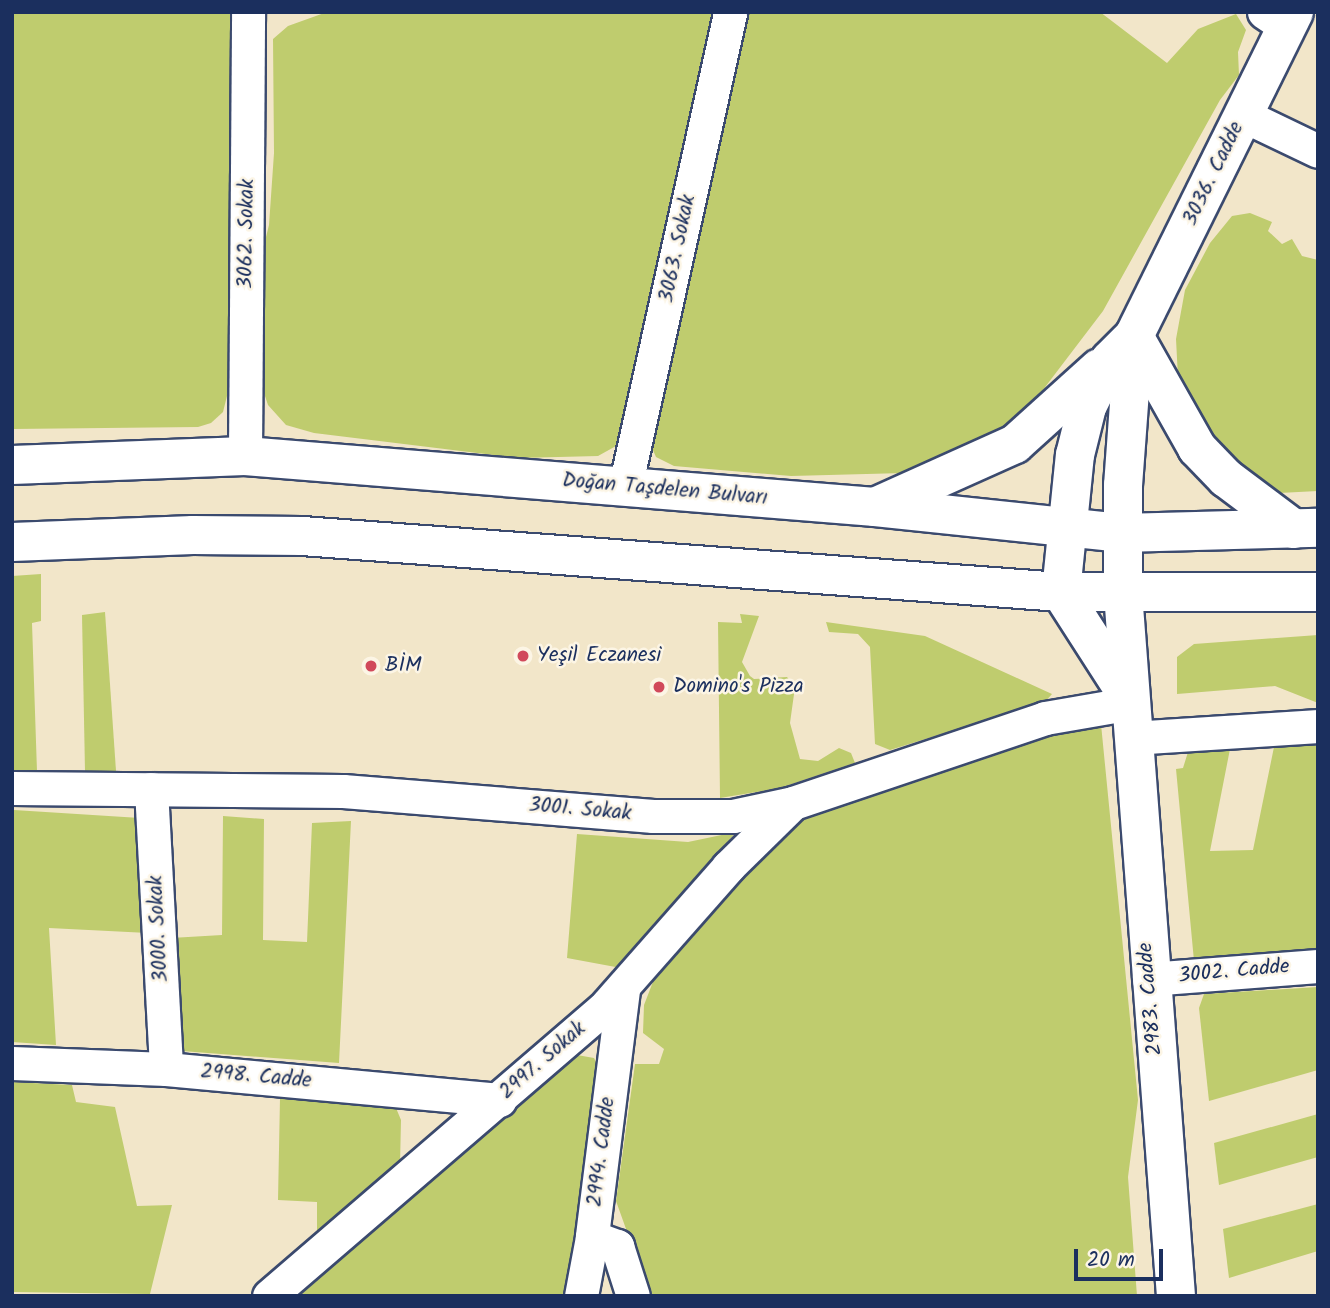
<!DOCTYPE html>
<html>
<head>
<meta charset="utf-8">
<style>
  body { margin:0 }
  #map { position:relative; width:1330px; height:1308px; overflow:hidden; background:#f2e6c9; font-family:Kalam,sans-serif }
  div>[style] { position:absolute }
  .green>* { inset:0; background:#bfcc6e }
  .roads { filter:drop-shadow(2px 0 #3b4a6e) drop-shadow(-2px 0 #3b4a6e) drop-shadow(0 2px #3b4a6e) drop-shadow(0 -2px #3b4a6e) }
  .street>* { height:33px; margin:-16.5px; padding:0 16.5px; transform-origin:16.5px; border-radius:16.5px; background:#fff }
  .secondary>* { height:38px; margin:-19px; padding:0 19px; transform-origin:19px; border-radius:19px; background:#fff }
  .dots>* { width:19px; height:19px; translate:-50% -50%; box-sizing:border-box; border:4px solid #fcf5e5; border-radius:50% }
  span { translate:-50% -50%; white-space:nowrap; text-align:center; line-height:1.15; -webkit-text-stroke:5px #fcf5e5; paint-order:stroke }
  .street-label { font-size:21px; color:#1b2f5e }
  .poi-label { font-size:21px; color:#1b2f5e }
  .left { translate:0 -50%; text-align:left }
  .frame { position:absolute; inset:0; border:14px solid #1b2f5e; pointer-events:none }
  .scale { position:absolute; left:1074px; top:1249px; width:89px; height:32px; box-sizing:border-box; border:4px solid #1b2f5e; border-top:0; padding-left:9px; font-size:21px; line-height:24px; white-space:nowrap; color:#1b2f5e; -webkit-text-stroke:5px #fcf5e5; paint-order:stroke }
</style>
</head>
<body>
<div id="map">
  <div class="green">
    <i style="clip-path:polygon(12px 12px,233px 12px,228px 392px,223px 412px,211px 423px,198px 427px,12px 429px)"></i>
    <i style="clip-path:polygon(327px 12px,714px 12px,625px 427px,616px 446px,598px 456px,518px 458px,314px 433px,286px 425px,268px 405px,261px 384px,260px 261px,269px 225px,274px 153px,273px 39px,288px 26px)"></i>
    <i style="clip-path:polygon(744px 12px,1100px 12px,1167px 63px,1198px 29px,1236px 14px,1246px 30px,1238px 52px,1239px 75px,1220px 100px,1103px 311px,1036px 399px,975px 450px,904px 473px,791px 476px,674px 466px,656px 457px,649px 441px)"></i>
    <i style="clip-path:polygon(1250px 213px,1272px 222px,1268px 231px,1282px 244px,1292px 239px,1302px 256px,1318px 260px,1318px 491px,1279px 493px,1214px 452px,1178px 378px,1176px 339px,1185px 290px,1210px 243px,1232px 216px)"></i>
    <i style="clip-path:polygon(41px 574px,41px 621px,32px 623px,37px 771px,12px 771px,12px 576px)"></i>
    <i style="clip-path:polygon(105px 612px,116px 771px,85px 771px,82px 615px)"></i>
    <i style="clip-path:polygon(740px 614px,759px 616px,742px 662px,750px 676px,754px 679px,787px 677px,795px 687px,790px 723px,800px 759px,818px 761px,839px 748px,851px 753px,855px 763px,780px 788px,720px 798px,718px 622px,742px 623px)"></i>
    <i style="clip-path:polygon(826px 622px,925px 636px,1052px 694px,1045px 702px,890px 750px,875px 744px,870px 647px,858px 634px,829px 632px)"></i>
    <i style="clip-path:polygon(1318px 635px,1318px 703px,1275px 686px,1177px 694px,1177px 657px,1194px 644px)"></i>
    <i style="clip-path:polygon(1101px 724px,1138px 1100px,1128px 1177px,1137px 1296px,650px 1296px,616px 1201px,635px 1064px,659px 1064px,664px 1049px,643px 1033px,644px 1005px,656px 974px,776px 836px,799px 820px,831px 803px,1011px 743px)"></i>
    <i style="clip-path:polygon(1318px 744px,1318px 949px,1194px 961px,1176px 769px,1183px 768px,1188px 752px,1230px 749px,1210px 851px,1253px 850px,1274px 747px)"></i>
    <i style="clip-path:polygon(14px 810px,140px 818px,148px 933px,49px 928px,56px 1045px,12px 1042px)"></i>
    <i style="clip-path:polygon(223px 816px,264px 819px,263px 940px,307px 942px,312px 823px,351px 821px,339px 1063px,182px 1051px,171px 938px,222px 935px)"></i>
    <i style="clip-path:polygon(736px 832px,621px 968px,567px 958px,577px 834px,688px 842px)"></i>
    <i style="clip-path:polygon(1318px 987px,1318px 1070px,1209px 1101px,1199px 1008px,1204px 994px)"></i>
    <i style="clip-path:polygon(577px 1055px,594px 1058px,599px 1068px,594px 1126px,565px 1296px,299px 1296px)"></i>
    <i style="clip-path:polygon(12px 1082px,72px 1085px,76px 1102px,115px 1107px,137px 1206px,172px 1205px,150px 1294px,12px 1292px)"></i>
    <i style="clip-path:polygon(280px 1098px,396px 1108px,401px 1120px,400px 1165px,317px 1232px,317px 1202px,278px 1200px)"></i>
    <i style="clip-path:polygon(1318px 1114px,1318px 1157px,1219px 1185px,1214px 1143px)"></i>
    <i style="clip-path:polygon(1318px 1204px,1318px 1251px,1229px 1278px,1223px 1229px)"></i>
  </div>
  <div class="roads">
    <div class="street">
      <i style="left:1264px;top:12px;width:27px;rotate:34deg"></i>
      <i style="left:1243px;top:115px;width:83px;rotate:25.6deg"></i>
      <i style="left:245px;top:456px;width:444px;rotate:-89.6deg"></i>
      <i style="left:625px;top:487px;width:486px;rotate:-77.5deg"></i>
      <i style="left:1132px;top:738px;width:186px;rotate:-3.7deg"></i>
      <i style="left:12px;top:788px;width:331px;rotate:0.5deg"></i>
      <i style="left:343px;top:791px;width:311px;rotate:4.6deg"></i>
      <i style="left:653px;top:816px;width:80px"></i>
      <i style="left:733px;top:816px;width:61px;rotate:-12.2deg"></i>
      <i style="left:793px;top:803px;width:266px;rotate:-18.6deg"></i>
      <i style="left:1045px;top:718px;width:88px;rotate:-9.8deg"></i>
      <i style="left:151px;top:789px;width:280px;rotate:86.9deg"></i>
      <i style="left:1149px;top:979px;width:169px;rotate:-4.4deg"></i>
      <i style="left:623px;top:990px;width:249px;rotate:97.2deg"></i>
      <i style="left:592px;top:1237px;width:27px;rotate:20deg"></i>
      <i style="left:617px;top:1246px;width:52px;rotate:72.3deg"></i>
      <i style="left:12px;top:1063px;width:154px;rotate:2.2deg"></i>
      <i style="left:166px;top:1069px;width:335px;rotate:5.3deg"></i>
      <i style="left:269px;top:1296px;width:440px;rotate:-40.7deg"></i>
      <i style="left:603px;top:1009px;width:189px;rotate:-48.6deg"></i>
      <i style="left:728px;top:867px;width:88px;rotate:-44.5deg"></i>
      <i style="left:581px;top:1296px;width:60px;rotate:-79.4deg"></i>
    </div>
    <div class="secondary">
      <i style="left:1134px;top:336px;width:149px;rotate:94.2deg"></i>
      <i style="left:1123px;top:485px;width:108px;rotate:90deg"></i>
      <i style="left:1123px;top:593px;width:705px;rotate:85.69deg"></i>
      <i style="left:1134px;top:336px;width:129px;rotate:60.6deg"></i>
      <i style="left:1197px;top:448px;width:42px;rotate:46deg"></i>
      <i style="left:1226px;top:478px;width:85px;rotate:36.9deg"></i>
      <i style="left:12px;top:465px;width:233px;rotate:-2.2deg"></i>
      <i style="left:245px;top:456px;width:632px;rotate:4.63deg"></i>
      <i style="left:875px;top:507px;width:247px;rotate:6deg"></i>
      <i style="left:1121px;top:533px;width:197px;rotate:-1.5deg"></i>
      <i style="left:877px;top:506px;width:151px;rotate:-24.2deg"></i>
      <i style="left:1015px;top:444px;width:113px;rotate:-42.1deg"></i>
      <i style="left:12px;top:542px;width:181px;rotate:-2.2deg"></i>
      <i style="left:193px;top:535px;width:109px;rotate:0.5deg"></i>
      <i style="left:302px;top:536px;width:761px;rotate:4.22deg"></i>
      <i style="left:1061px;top:592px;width:257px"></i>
      <i style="left:1061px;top:592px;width:138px;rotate:-84.2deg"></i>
      <i style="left:1075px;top:455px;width:49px;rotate:-76deg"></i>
      <i style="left:1087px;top:407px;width:52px;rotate:-63.9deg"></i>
      <i style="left:1110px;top:360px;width:34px;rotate:-45deg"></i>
      <i style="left:1134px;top:336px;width:361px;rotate:-63.7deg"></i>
      <i style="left:1061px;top:592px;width:126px;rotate:57.3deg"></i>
    </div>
  </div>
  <div class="dots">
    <i style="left:523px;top:656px;background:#d1495b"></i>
    <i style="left:371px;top:666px;background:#d1495b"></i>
    <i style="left:659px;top:687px;background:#d1495b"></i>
  </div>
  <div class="street-label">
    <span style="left:1214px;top:174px;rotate:-64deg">3036. Cadde</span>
    <span style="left:247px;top:234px;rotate:-89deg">3062. Sokak</span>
    <span style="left:678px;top:249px;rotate:-78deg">3063. Sokak</span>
    <span style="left:665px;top:490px;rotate:5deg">Doğan Taşdelen Bulvarı</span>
    <span style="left:580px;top:810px;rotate:5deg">3001. Sokak</span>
    <span style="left:159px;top:929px;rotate:-93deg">3000. Sokak</span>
    <span style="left:1234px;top:972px;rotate:-5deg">3002. Cadde</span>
    <span style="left:1151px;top:999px;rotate:-95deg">2983. Cadde</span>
    <span style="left:543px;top:1061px;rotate:-41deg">2997. Sokak</span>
    <span style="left:256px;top:1077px;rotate:5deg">2998. Cadde</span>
    <span style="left:602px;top:1152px;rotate:-83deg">2994. Cadde</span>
  </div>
  <div class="poi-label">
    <span class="left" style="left:537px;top:656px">Yeşil Eczanesi</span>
    <span class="left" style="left:385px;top:666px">BİM</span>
    <span class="left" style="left:673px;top:687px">Domino's Pizza</span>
  </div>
  <div class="frame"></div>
  <div class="scale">20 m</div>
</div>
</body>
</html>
